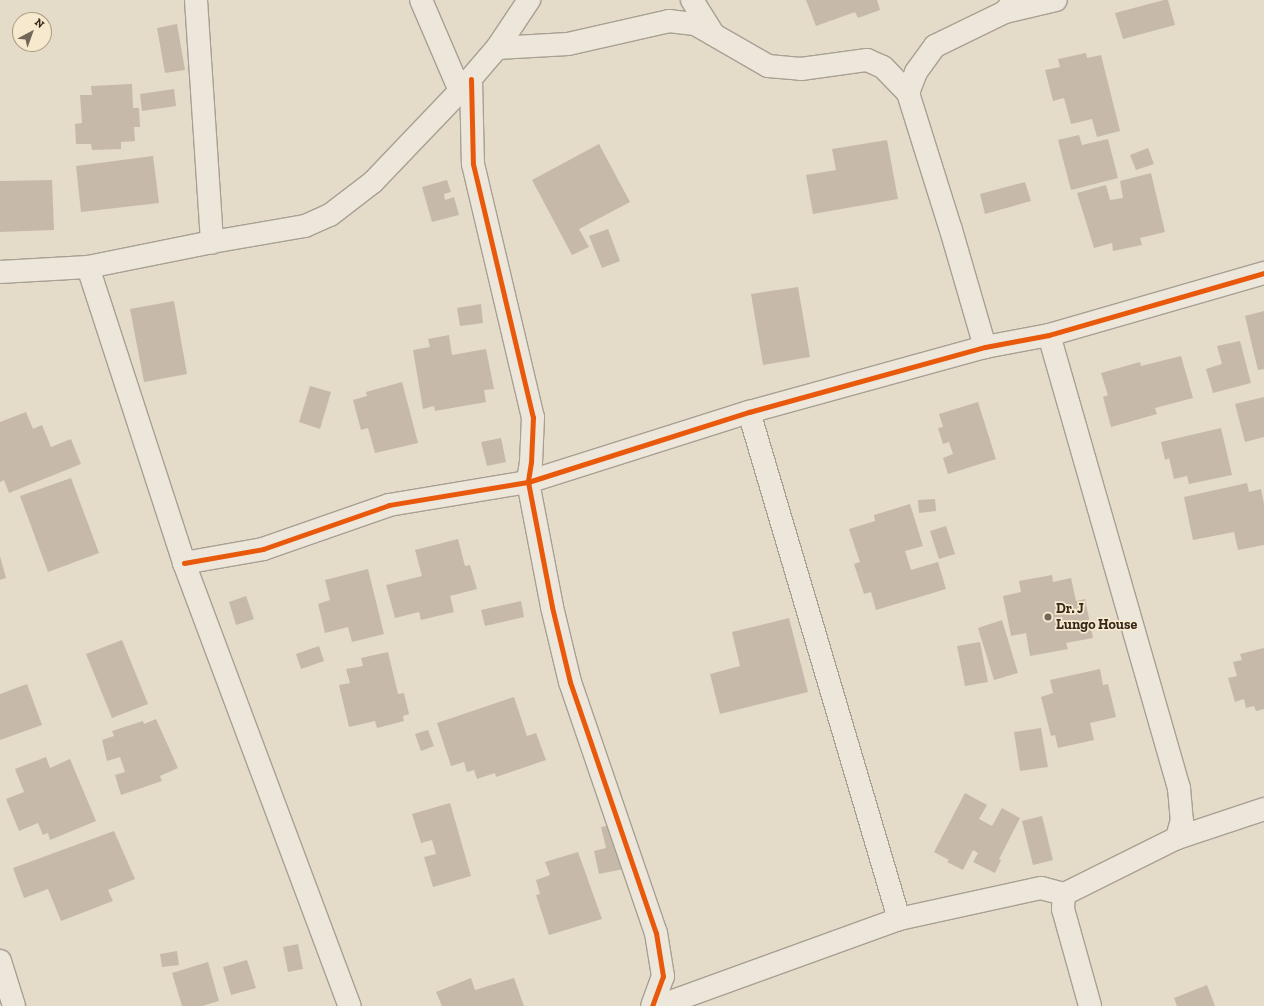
<!DOCTYPE html>
<html>
<head>
<meta charset="utf-8">
<style>
  body { margin:0 }
  #map { position:relative; width:1264px; height:1006px; overflow:hidden; background:#e4dbc9; font-family:"Zilla Slab",serif }
  div>[style] { position:absolute }
  .building>* { inset:0; background:#c7b9aa }
  .roads { filter:drop-shadow(1px 0 #a8a093) drop-shadow(-1px 0 #a8a093) drop-shadow(0 1px #a8a093) drop-shadow(0 -1px #a8a093) }
  .minor>* { height:22px; margin:-11px; padding:0 11px; transform-origin:11px; border-radius:11px; background:#ece6db }
  .cycleway>* { height:5px; margin:-2.5px; padding:0 2.5px; transform-origin:2.5px; border-radius:2.5px; background:#e8590c }
  .dots>* { width:11px; height:11px; translate:-50% -50%; box-sizing:border-box; border:2px solid #f6e9cd; border-radius:50% }
  span { translate:-50% -50%; white-space:nowrap; text-align:center; line-height:1.15; -webkit-text-stroke:3.5px #f6e9cd; paint-order:stroke }
  .poi-label { font-size:14px; color:#36281b; font-weight:700 }
  .left { translate:0 -50%; text-align:left }
  .north { position:absolute; left:12px; top:12px; width:40px; height:40px; box-sizing:border-box; background:#f6e9cd; border:1px solid #a99c86; border-radius:50%; rotate:41deg; font-size:11px; font-weight:700; line-height:16px; text-align:center; color:#36281b }
  .north::after { content:''; display:block; margin:auto; width:14px; height:18px; background:#736758; clip-path:polygon(50% 0,100% 100%,50% 72%,0 100%) }
</style>
</head>
<body>
<div id="map">
  <div class="building">
    <i style="clip-path:polygon(806px 0,877px 0,880px 10px,858px 18px,855px 12px,816px 26px)"></i>
    <i style="clip-path:polygon(1164px 0,1168px 0,1175px 25px,1123px 39px,1115px 13px)"></i>
    <i style="clip-path:polygon(177px 24px,185px 70px,165px 73px,157px 28px)"></i>
    <i style="clip-path:polygon(1086px 53px,1087px 58px,1101px 55px,1120px 131px,1097px 137px,1092px 119px,1071px 124px,1064px 98px,1053px 101px,1045px 70px,1060px 67px,1058px 59px)"></i>
    <i style="clip-path:polygon(132px 84px,133px 108px,139px 108px,140px 127px,134px 127px,135px 141px,121px 142px,121px 149px,92px 150px,91px 144px,76px 144px,75px 124px,82px 123px,80px 95px,92px 95px,91px 86px)"></i>
    <i style="clip-path:polygon(174px 89px,176px 106px,142px 111px,140px 94px)"></i>
    <i style="clip-path:polygon(1079px 135px,1082px 145px,1108px 139px,1118px 178px,1071px 190px,1058px 140px)"></i>
    <i style="clip-path:polygon(887px 140px,898px 199px,813px 214px,806px 175px,836px 170px,832px 149px)"></i>
    <i style="clip-path:polygon(599px 144px,630px 202px,579px 229px,589px 247px,572px 255px,532px 180px)"></i>
    <i style="clip-path:polygon(1148px 148px,1154px 164px,1136px 170px,1130px 155px)"></i>
    <i style="clip-path:polygon(153px 156px,159px 203px,81px 212px,76px 166px)"></i>
    <i style="clip-path:polygon(1151px 173px,1165px 232px,1140px 238px,1142px 245px,1113px 251px,1112px 243px,1094px 248px,1077px 193px,1106px 185px,1110px 200px,1123px 198px,1120px 181px)"></i>
    <i style="clip-path:polygon(52px 180px,54px 230px,0 232px,0 181px)"></i>
    <i style="clip-path:polygon(447px 180px,451px 192px,444px 194px,445px 200px,454px 197px,459px 215px,432px 222px,422px 187px)"></i>
    <i style="clip-path:polygon(1025px 182px,1031px 201px,985px 214px,980px 194px)"></i>
    <i style="clip-path:polygon(608px 229px,620px 261px,602px 268px,589px 236px)"></i>
    <i style="clip-path:polygon(798px 287px,810px 357px,763px 365px,751px 294px)"></i>
    <i style="clip-path:polygon(174px 301px,187px 374px,144px 382px,130px 309px)"></i>
    <i style="clip-path:polygon(481px 304px,483px 323px,460px 326px,457px 308px)"></i>
    <i style="clip-path:polygon(1264px 311px,1264px 369px,1258px 370px,1245px 316px)"></i>
    <i style="clip-path:polygon(449px 335px,452px 355px,486px 349px,494px 389px,484px 390px,486px 402px,435px 411px,434px 406px,423px 409px,413px 350px,430px 347px,428px 339px)"></i>
    <i style="clip-path:polygon(1240px 341px,1251px 383px,1213px 393px,1206px 369px,1222px 364px,1217px 346px)"></i>
    <i style="clip-path:polygon(1181px 356px,1193px 398px,1155px 408px,1157px 414px,1111px 427px,1103px 397px,1108px 395px,1101px 373px,1140px 362px,1141px 366px)"></i>
    <i style="clip-path:polygon(402px 382px,418px 443px,375px 453px,368px 428px,361px 430px,353px 400px,367px 396px,366px 392px)"></i>
    <i style="clip-path:polygon(310px 386px,331px 392px,320px 429px,299px 422px)"></i>
    <i style="clip-path:polygon(1264px 397px,1264px 437px,1245px 442px,1235px 404px)"></i>
    <i style="clip-path:polygon(978px 402px,996px 459px,948px 474px,943px 458px,953px 454px,949px 442px,943px 444px,938px 428px,943px 427px,939px 414px)"></i>
    <i style="clip-path:polygon(26px 412px,33px 429px,42px 425px,51px 447px,71px 439px,81px 464px,9px 493px,4px 480px,0 482px,0 422px)"></i>
    <i style="clip-path:polygon(1221px 428px,1232px 475px,1189px 484px,1187px 476px,1174px 479px,1169px 458px,1165px 460px,1161px 442px)"></i>
    <i style="clip-path:polygon(501px 438px,506px 462px,487px 466px,481px 442px)"></i>
    <i style="clip-path:polygon(71px 478px,99px 553px,48px 572px,20px 496px)"></i>
    <i style="clip-path:polygon(1247px 483px,1249px 492px,1261px 489px,1264px 504px,1264px 545px,1238px 550px,1234px 532px,1193px 540px,1184px 497px)"></i>
    <i style="clip-path:polygon(935px 499px,936px 511px,919px 513px,918px 500px)"></i>
    <i style="clip-path:polygon(910px 504px,923px 546px,905px 551px,911px 570px,938px 562px,946px 589px,876px 610px,871px 592px,864px 594px,854px 564px,860px 562px,849px 529px,875px 521px,874px 515px)"></i>
    <i style="clip-path:polygon(946px 526px,955px 554px,939px 559px,930px 531px)"></i>
    <i style="clip-path:polygon(458px 539px,465px 566px,470px 565px,477px 589px,450px 596px,454px 612px,421px 620px,419px 612px,395px 618px,386px 585px,422px 576px,415px 550px)"></i>
    <i style="clip-path:polygon(0 556px,6px 578px,0 580px)"></i>
    <i style="clip-path:polygon(368px 569px,384px 634px,352px 642px,348px 627px,325px 633px,318px 604px,330px 600px,325px 580px)"></i>
    <i style="clip-path:polygon(1052px 575px,1053px 582px,1071px 578px,1076px 601px,1085px 599px,1093px 638px,1066px 643px,1068px 649px,1030px 656px,1026px 633px,1011px 636px,1003px 596px,1021px 592px,1019px 581px)"></i>
    <i style="clip-path:polygon(246px 596px,254px 619px,236px 625px,229px 602px)"></i>
    <i style="clip-path:polygon(521px 601px,524px 617px,485px 626px,481px 610px)"></i>
    <i style="clip-path:polygon(789px 618px,808px 692px,720px 714px,710px 674px,740px 666px,732px 632px)"></i>
    <i style="clip-path:polygon(1002px 620px,1018px 673px,994px 680px,978px 628px)"></i>
    <i style="clip-path:polygon(122px 640px,148px 704px,112px 718px,86px 654px)"></i>
    <i style="clip-path:polygon(980px 642px,988px 682px,965px 686px,957px 646px)"></i>
    <i style="clip-path:polygon(319px 646px,324px 661px,301px 669px,296px 654px)"></i>
    <i style="clip-path:polygon(1264px 648px,1264px 709px,1256px 711px,1254px 706px,1246px 708px,1244px 699px,1235px 702px,1228px 678px,1237px 676px,1233px 662px,1242px 660px,1240px 654px)"></i>
    <i style="clip-path:polygon(388px 652px,398px 694px,404px 693px,409px 714px,403px 716px,404px 721px,377px 728px,375px 721px,349px 727px,339px 685px,350px 683px,346px 669px,363px 666px,361px 658px)"></i>
    <i style="clip-path:polygon(1100px 669px,1103px 685px,1108px 684px,1116px 717px,1090px 723px,1094px 740px,1058px 748px,1055px 735px,1051px 736px,1041px 697px,1053px 693px,1050px 680px)"></i>
    <i style="clip-path:polygon(27px 684px,42px 725px,0 740px,0 694px)"></i>
    <i style="clip-path:polygon(514px 697px,527px 736px,536px 733px,546px 760px,496px 777px,495px 773px,477px 779px,474px 770px,467px 772px,464px 762px,451px 766px,437px 723px)"></i>
    <i style="clip-path:polygon(156px 719px,178px 768px,160px 776px,162px 781px,121px 795px,115px 775px,125px 772px,120px 757px,107px 761px,102px 740px,114px 736px,112px 731px,143px 721px,144px 724px)"></i>
    <i style="clip-path:polygon(1041px 728px,1048px 767px,1020px 771px,1014px 732px)"></i>
    <i style="clip-path:polygon(428px 730px,434px 746px,421px 751px,415px 734px)"></i>
    <i style="clip-path:polygon(46px 757px,50px 768px,70px 759px,96px 821px,50px 840px,48px 833px,43px 835px,38px 823px,19px 831px,6px 799px,24px 792px,15px 769px)"></i>
    <i style="clip-path:polygon(965px 793px,987px 805px,979px 819px,992px 826px,1002px 808px,1020px 818px,999px 859px,1001px 860px,995px 873px,973px 862px,978px 853px,973px 850px,963px 870px,947px 862px,949px 860px,934px 852px)"></i>
    <i style="clip-path:polygon(450px 803px,471px 876px,433px 887px,424px 857px,436px 854px,432px 840px,421px 843px,412px 814px)"></i>
    <i style="clip-path:polygon(1042px 816px,1053px 860px,1033px 865px,1022px 821px)"></i>
    <i style="clip-path:polygon(614px 825px,624px 869px,599px 874px,594px 851px,606px 848px,601px 827px)"></i>
    <i style="clip-path:polygon(114px 831px,135px 879px,108px 890px,113px 901px,61px 921px,48px 889px,24px 898px,13px 868px)"></i>
    <i style="clip-path:polygon(578px 852px,602px 919px,549px 935px,536px 895px,540px 894px,536px 880px,550px 875px,545px 862px)"></i>
    <i style="clip-path:polygon(298px 944px,303px 969px,288px 972px,283px 947px)"></i>
    <i style="clip-path:polygon(177px 951px,179px 965px,162px 967px,160px 954px)"></i>
    <i style="clip-path:polygon(247px 960px,256px 988px,231px 995px,223px 967px)"></i>
    <i style="clip-path:polygon(208px 962px,219px 1001px,202px 1006px,182px 1006px,172px 973px)"></i>
    <i style="clip-path:polygon(471px 978px,475px 990px,514px 978px,524px 1006px,442px 1006px,436px 992px)"></i>
    <i style="clip-path:polygon(1207px 985px,1215px 1006px,1177px 1006px,1174px 998px)"></i>
  </div>
  <div class="roads">
    <div class="minor">
      <i style="left:196px;top:0;width:243px;rotate:86.2deg"></i>
      <i style="left:421px;top:0;width:99px;rotate:66.8deg"></i>
      <i style="left:692px;top:0;width:40px;rotate:58deg"></i>
      <i style="left:1005px;top:12px;width:52px;rotate:-13.2deg"></i>
      <i style="left:497px;top:48px;width:71px;rotate:-3.2deg"></i>
      <i style="left:568px;top:44px;width:104px;rotate:-12.8deg"></i>
      <i style="left:669px;top:21px;width:26px;rotate:7deg"></i>
      <i style="left:695px;top:24px;width:84px;rotate:29.9deg"></i>
      <i style="left:768px;top:66px;width:33px;rotate:5deg"></i>
      <i style="left:801px;top:69px;width:67px;rotate:-7.8deg"></i>
      <i style="left:867px;top:60px;width:17px;rotate:24deg"></i>
      <i style="left:883px;top:67px;width:36px;rotate:46deg"></i>
      <i style="left:908px;top:93px;width:144px;rotate:72.6deg"></i>
      <i style="left:951px;top:230px;width:122px;rotate:73.8deg"></i>
      <i style="left:471px;top:79px;width:85px;rotate:88.7deg"></i>
      <i style="left:473px;top:164px;width:260px;rotate:76.7deg"></i>
      <i style="left:533px;top:417px;width:45px;rotate:92.5deg"></i>
      <i style="left:531px;top:462px;width:20px;rotate:99deg"></i>
      <i style="left:528px;top:482px;width:127px;rotate:79.1deg"></i>
      <i style="left:552px;top:607px;width:77px;rotate:76.5deg"></i>
      <i style="left:570px;top:682px;width:265px;rotate:71.1deg"></i>
      <i style="left:656px;top:933px;width:44px;rotate:80.8deg"></i>
      <i style="left:663px;top:976px;width:32px;rotate:110deg"></i>
      <i style="left:908px;top:93px;width:22px;rotate:-69deg"></i>
      <i style="left:916px;top:72px;width:32px;rotate:-54deg"></i>
      <i style="left:935px;top:46px;width:78px;rotate:-25.9deg"></i>
      <i style="left:1005px;top:12px;width:15px;rotate:-53deg"></i>
      <i style="left:88px;top:267px;width:311px;rotate:72deg"></i>
      <i style="left:184px;top:563px;width:473px;rotate:69.5deg"></i>
      <i style="left:0;top:272px;width:88px;rotate:-3.3deg"></i>
      <i style="left:88px;top:267px;width:126px;rotate:-11.4deg"></i>
      <i style="left:212px;top:242px;width:94px;rotate:-9.8deg"></i>
      <i style="left:305px;top:226px;width:27px;rotate:-24deg"></i>
      <i style="left:330px;top:215px;width:54px;rotate:-37.5deg"></i>
      <i style="left:373px;top:182px;width:126px;rotate:-46.3deg"></i>
      <i style="left:460px;top:91px;width:57px;rotate:-49.3deg"></i>
      <i style="left:497px;top:48px;width:58px;rotate:-56.3deg"></i>
      <i style="left:1049px;top:335px;width:471px;rotate:74deg"></i>
      <i style="left:1179px;top:788px;width:32px;rotate:85deg"></i>
      <i style="left:1182px;top:820px;width:19px;rotate:106deg"></i>
      <i style="left:1177px;top:838px;width:126px;rotate:153.6deg"></i>
      <i style="left:1064px;top:894px;width:15px;rotate:94deg"></i>
      <i style="left:1063px;top:909px;width:101px;rotate:74.4deg"></i>
      <i style="left:749px;top:412px;width:529px;rotate:73.52deg"></i>
      <i style="left:184px;top:563px;width:80px;rotate:-10deg"></i>
      <i style="left:263px;top:549px;width:133px;rotate:-19.2deg"></i>
      <i style="left:389px;top:505px;width:141px;rotate:-9.4deg"></i>
      <i style="left:528px;top:482px;width:232px;rotate:-17.6deg"></i>
      <i style="left:749px;top:412px;width:245px;rotate:-15.4deg"></i>
      <i style="left:985px;top:347px;width:65px;rotate:-10.6deg"></i>
      <i style="left:1049px;top:335px;width:224px;rotate:-16.1deg"></i>
      <i style="left:1177px;top:838px;width:92px;rotate:-18.4deg"></i>
      <i style="left:0;top:961px;width:47px;rotate:72.7deg"></i>
      <i style="left:659px;top:1006px;width:255px;rotate:-19.9deg"></i>
      <i style="left:899px;top:919px;width:145px;rotate:-12.3deg"></i>
      <i style="left:1041px;top:888px;width:24px;rotate:15deg"></i>
    </div>
  </div>
  <div class="cycleway">
    <i style="left:471px;top:79px;width:85px;rotate:88.7deg"></i>
    <i style="left:473px;top:164px;width:260px;rotate:76.7deg"></i>
    <i style="left:533px;top:417px;width:45px;rotate:92.5deg"></i>
    <i style="left:531px;top:462px;width:20px;rotate:99deg"></i>
    <i style="left:528px;top:482px;width:127px;rotate:79.1deg"></i>
    <i style="left:552px;top:607px;width:77px;rotate:76.5deg"></i>
    <i style="left:570px;top:682px;width:265px;rotate:71.1deg"></i>
    <i style="left:656px;top:933px;width:44px;rotate:80.8deg"></i>
    <i style="left:663px;top:976px;width:32px;rotate:110deg"></i>
    <i style="left:184px;top:563px;width:80px;rotate:-10deg"></i>
    <i style="left:263px;top:549px;width:133px;rotate:-19.2deg"></i>
    <i style="left:389px;top:505px;width:141px;rotate:-9.4deg"></i>
    <i style="left:528px;top:482px;width:232px;rotate:-17.6deg"></i>
    <i style="left:749px;top:412px;width:245px;rotate:-15.4deg"></i>
    <i style="left:985px;top:347px;width:65px;rotate:-10.6deg"></i>
    <i style="left:1049px;top:335px;width:224px;rotate:-16.1deg"></i>
  </div>
  <div class="dots">
    <i style="left:1048px;top:617px;background:#736758"></i>
  </div>
  <div class="poi-label">
    <span class="left" style="left:1056px;top:617px">Dr. J<br>Lungo House</span>
  </div>
  <div class="north">N</div>
</div>
</body>
</html>
